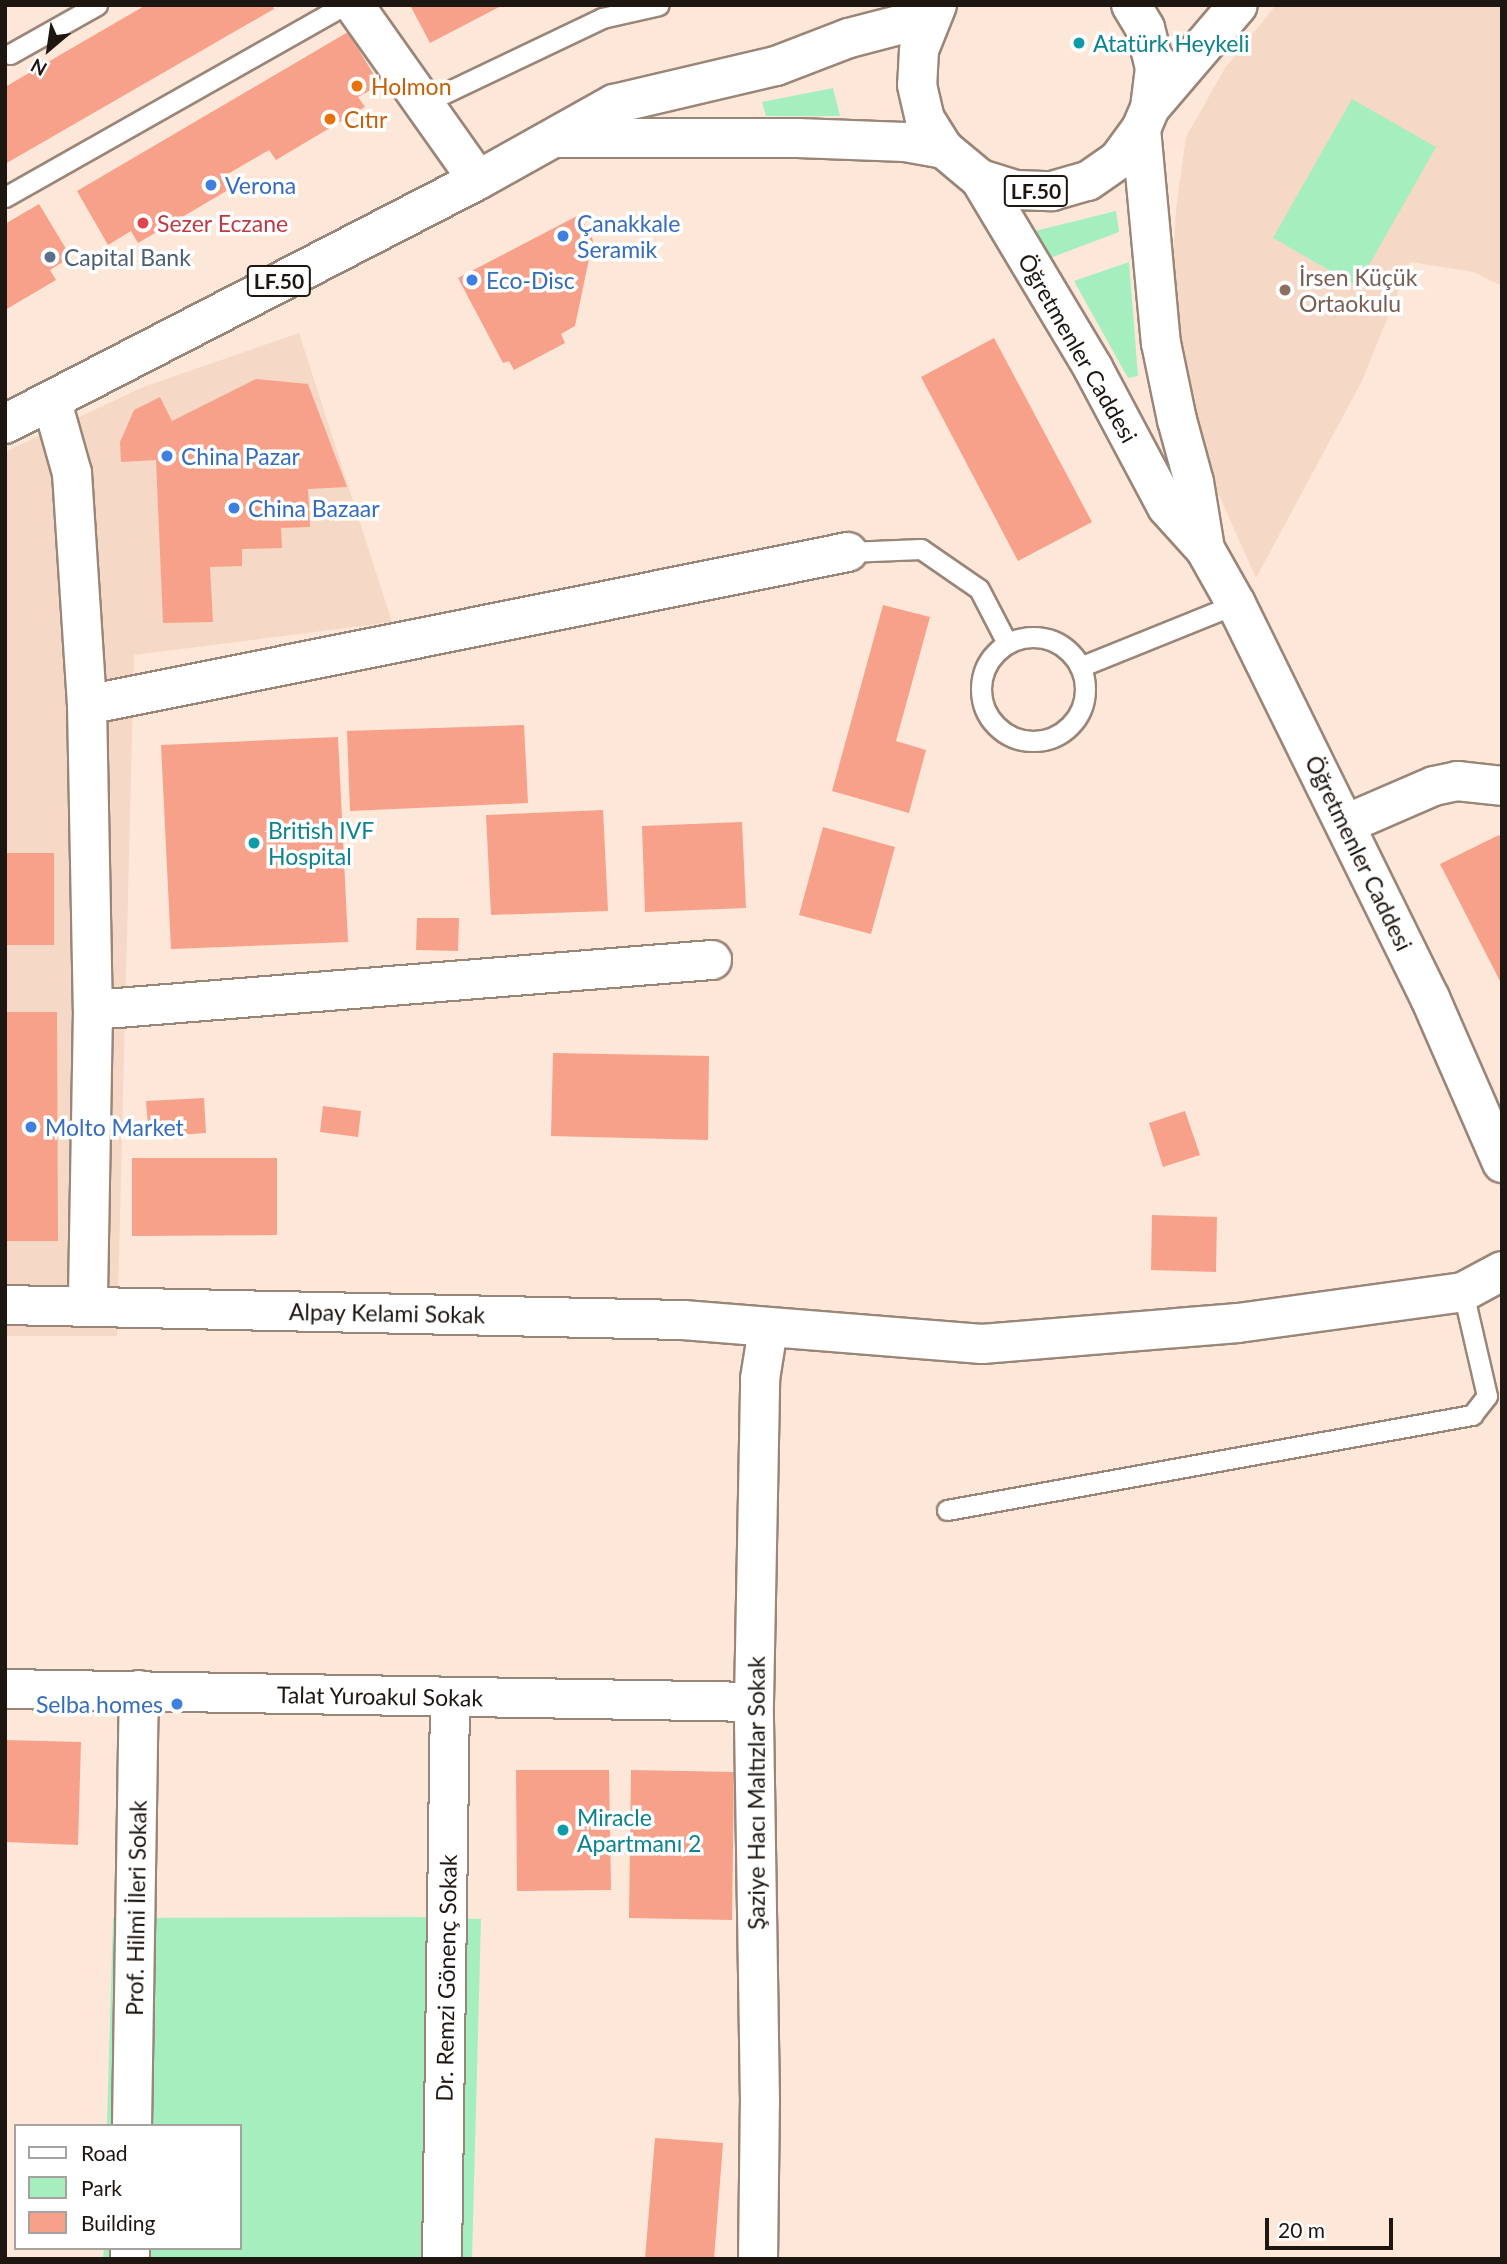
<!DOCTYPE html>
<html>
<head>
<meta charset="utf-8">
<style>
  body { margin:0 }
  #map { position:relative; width:1507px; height:2264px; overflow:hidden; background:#fde7d8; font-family:Lato,sans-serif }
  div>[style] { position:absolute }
  .built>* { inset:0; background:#f5d8c5 }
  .green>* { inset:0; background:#a5eebe }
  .building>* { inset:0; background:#f7a18b }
  .roads { filter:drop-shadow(2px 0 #9a8678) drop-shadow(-2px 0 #9a8678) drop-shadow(0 2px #9a8678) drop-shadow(0 -2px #9a8678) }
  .lane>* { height:19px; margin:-9.5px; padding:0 9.5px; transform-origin:9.5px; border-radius:9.5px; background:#fff }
  .lane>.ring { margin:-9.5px; padding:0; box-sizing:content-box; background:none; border:19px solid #fff; border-radius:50% }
  .street>* { height:38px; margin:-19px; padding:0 19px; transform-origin:19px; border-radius:19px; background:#fff }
  .secondary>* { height:38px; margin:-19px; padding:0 19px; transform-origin:19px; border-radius:19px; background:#fff }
  .primary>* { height:38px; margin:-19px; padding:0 19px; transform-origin:19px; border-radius:19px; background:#fff }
  .dots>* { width:19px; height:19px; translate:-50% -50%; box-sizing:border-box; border:4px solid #fff; border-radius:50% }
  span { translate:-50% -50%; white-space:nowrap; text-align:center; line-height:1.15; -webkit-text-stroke:7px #fff; paint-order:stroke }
  .shield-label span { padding:2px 5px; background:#fff; border:2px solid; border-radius:5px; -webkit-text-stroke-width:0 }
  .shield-label { font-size:21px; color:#1e1611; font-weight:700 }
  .culture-label { font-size:23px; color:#0d838f }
  .left { translate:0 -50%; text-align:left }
  .food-label { font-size:23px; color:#c56008 }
  .shop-label { font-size:23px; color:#366cbe }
  .right { translate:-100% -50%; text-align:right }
  .health-label { font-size:23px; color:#be3a42 }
  .service-label { font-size:23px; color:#4e5e75 }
  .education-label { font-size:23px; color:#785e54 }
  .street-label { font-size:23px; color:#1e1611 }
  .frame { position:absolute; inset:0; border:7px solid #1e1611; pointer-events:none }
  .legend { position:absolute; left:14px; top:2124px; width:228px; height:126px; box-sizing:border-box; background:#fff; border:2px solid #a5a2a0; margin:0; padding:9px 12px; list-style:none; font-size:21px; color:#1e1611 }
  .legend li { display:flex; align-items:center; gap:14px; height:35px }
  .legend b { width:35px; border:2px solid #a5a2a0 }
  .north { position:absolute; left:14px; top:14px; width:70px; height:70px; -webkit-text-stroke:5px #fff; paint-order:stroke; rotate:209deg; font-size:19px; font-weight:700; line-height:28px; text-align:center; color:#1e1611 }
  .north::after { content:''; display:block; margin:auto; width:24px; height:32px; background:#1e1611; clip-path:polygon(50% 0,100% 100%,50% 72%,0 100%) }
  .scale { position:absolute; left:1265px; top:2218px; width:128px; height:32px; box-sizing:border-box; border:4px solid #1e1611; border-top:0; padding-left:9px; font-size:21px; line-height:24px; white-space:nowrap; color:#1e1611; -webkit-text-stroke:5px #fff; paint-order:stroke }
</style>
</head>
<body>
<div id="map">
  <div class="built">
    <i style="clip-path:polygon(1276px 5px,1502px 5px,1502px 286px,1474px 272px,1410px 262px,1362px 381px,1256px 578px,1210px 475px,1171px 295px,1176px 210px,1186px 137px,1225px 68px)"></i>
    <i style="clip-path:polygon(299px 333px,392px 622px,134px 655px,117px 1336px,5px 1336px,5px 452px,143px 387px)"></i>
  </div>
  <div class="green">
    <i style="clip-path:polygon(833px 88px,840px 116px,766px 116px,762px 102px)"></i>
    <i style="clip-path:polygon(1352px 99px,1436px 147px,1357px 286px,1273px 238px)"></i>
    <i style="clip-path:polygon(1116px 211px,1119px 232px,1050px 258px,1035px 231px)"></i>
    <i style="clip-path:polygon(1129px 262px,1138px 376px,1128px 378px,1074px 281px)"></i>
    <i style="clip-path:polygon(418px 1917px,481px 1919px,472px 2259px,103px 2259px,104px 2248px,240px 2248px,240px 2126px,107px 2126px,113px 1918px)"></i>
  </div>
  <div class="building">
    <i style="clip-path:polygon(146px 5px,272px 5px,274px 9px,5px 164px,5px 87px)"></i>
    <i style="clip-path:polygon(410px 5px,503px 5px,430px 43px)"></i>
    <i style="clip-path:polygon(348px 32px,380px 85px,358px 97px,365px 107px,276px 160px,269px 150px,221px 178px,228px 190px,138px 243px,131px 231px,108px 245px,77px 191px)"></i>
    <i style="clip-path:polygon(39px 204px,71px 257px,50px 270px,56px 280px,5px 310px,5px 224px)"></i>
    <i style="clip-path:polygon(579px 215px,593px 240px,575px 326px,561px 334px,565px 343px,514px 370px,509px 361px,503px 363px,458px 278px)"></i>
    <i style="clip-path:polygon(994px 338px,1092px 522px,1018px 561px,921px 377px)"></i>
    <i style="clip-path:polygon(256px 379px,308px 384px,347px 487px,308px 489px,310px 527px,281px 528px,282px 548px,242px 549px,242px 566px,210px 567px,213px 622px,163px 623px,156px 460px,121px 462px,120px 442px,134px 410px,160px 397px,172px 421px)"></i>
    <i style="clip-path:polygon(883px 605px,930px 617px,896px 741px,926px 750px,909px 813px,832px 791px)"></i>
    <i style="clip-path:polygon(524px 725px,528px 803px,350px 811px,347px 731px)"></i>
    <i style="clip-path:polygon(338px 737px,348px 942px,171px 949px,161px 745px)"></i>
    <i style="clip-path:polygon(603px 810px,608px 911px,491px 915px,486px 815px)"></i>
    <i style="clip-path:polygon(742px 822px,746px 908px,645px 912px,642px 826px)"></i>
    <i style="clip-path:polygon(823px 827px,895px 847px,871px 934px,799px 915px)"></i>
    <i style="clip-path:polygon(1499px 835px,1502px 840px,1502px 985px,1440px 864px)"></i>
    <i style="clip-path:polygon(5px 853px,54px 853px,54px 945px,5px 945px)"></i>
    <i style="clip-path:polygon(417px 918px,459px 918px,458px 951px,416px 950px)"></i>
    <i style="clip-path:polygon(5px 1012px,57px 1012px,58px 1241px,5px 1241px)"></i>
    <i style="clip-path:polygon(553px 1053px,709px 1056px,708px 1140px,551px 1136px)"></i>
    <i style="clip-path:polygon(204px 1098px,206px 1133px,149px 1137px,146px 1101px)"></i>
    <i style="clip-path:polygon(323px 1106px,361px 1111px,358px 1137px,320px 1132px)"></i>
    <i style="clip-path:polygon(1185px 1111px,1200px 1155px,1163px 1167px,1149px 1123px)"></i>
    <i style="clip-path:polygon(132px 1158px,277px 1158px,277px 1235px,132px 1236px)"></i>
    <i style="clip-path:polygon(1152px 1215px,1217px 1217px,1216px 1272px,1151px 1270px)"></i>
    <i style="clip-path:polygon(5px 1740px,81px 1742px,78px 1845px,5px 1842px)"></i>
    <i style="clip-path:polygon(516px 1770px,609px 1770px,611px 1890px,517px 1891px)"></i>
    <i style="clip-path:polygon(631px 1770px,734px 1772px,732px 1920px,629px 1918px)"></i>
    <i style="clip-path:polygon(655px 2138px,723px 2143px,714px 2259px,645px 2259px)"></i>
  </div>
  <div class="roads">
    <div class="lane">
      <i style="left:10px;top:54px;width:100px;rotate:-29.4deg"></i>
      <i style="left:422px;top:104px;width:199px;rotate:-25.5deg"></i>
      <i style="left:602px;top:18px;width:58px;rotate:-12.8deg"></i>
      <i style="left:5px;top:197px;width:390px;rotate:-29.5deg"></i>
      <i style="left:848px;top:552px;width:73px;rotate:-2.4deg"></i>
      <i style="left:921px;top:549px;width:70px;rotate:34.6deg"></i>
      <i style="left:979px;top:589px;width:61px;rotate:62.6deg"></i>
      <i class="ring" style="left:981px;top:637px;width:85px;height:85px"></i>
      <i style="left:1080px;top:667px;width:168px;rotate:-22deg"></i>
      <i style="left:947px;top:1510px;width:534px;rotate:-10.26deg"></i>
      <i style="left:1472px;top:1415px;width:24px;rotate:-52deg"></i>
      <i style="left:1487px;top:1396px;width:107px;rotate:-103deg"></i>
    </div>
    <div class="street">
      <i style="left:354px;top:5px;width:214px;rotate:54.7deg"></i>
      <i style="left:52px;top:402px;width:74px;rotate:74.3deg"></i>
      <i style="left:72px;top:473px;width:232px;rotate:86.3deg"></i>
      <i style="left:87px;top:705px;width:305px;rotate:88.9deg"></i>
      <i style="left:93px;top:1010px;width:297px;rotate:91deg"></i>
      <i style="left:87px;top:705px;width:776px;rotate:-11.37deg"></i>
      <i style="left:1346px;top:824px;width:96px;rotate:-23.4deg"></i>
      <i style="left:1434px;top:786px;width:24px;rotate:-12deg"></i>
      <i style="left:1457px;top:781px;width:45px;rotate:6.3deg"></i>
      <i style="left:93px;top:1010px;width:621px;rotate:-4.62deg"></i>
      <i style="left:5px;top:1305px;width:678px;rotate:1.27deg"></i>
      <i style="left:683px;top:1320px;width:300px;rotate:4.6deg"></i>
      <i style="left:982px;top:1344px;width:257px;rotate:-4.7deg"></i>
      <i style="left:1238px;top:1323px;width:227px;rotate:-7.8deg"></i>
      <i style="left:1463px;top:1292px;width:44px;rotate:-28.3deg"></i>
      <i style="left:5px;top:1689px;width:749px;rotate:0.99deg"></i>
      <i style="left:132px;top:2126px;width:436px;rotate:-89.1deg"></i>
      <i style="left:130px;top:2259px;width:11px;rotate:-90deg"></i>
      <i style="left:442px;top:2259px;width:561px;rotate:-89.18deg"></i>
      <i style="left:758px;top:2259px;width:157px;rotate:-89.3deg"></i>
      <i style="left:760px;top:2102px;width:400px;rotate:-90.9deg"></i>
      <i style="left:754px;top:1702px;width:323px;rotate:-88.9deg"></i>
      <i style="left:760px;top:1379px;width:51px;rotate:-80.9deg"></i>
    </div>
    <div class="secondary">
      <i style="left:1141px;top:129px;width:215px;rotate:84.7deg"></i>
      <i style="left:1161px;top:343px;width:79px;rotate:78.3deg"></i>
      <i style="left:1177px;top:420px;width:64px;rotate:74.7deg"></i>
      <i style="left:1194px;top:482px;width:68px;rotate:80.7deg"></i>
      <i style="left:980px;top:179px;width:220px;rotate:59.1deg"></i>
      <i style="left:1093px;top:368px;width:157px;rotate:62deg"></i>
      <i style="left:1167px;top:507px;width:57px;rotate:47.9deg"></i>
      <i style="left:1205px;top:549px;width:63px;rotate:60.6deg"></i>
      <i style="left:1236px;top:604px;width:439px;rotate:63.8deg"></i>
      <i style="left:1430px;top:998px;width:180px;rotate:66.4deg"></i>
    </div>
    <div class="primary">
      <i style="left:937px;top:5px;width:48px;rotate:111.8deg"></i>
      <i style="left:919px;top:50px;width:35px;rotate:93deg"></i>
      <i style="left:917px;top:85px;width:35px;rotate:77deg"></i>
      <i style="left:925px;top:119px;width:36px;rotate:58deg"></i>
      <i style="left:944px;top:149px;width:47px;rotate:39.8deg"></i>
      <i style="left:980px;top:179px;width:37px;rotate:17deg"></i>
      <i style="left:1015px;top:190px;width:37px;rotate:2deg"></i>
      <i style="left:1052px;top:191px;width:37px;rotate:-16deg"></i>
      <i style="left:1088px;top:181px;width:38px;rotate:-35deg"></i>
      <i style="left:1119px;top:159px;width:37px;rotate:-54deg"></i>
      <i style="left:1141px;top:129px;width:23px;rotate:-67deg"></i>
      <i style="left:1150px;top:108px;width:40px;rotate:-82.9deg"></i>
      <i style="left:1155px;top:68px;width:41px;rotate:-104deg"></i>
      <i style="left:1145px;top:28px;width:27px;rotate:-121deg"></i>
      <i style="left:1150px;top:108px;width:135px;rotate:-49.5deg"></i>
      <i style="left:558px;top:138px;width:240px"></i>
      <i style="left:798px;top:138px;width:107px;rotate:2.1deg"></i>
      <i style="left:905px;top:142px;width:40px;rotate:10deg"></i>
      <i style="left:5px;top:424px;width:532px;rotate:-27.29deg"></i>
      <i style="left:478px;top:180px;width:156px;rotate:-29.2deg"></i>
      <i style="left:614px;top:104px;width:166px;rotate:-13.2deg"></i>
      <i style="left:776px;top:66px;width:78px;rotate:-21deg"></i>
      <i style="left:849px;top:38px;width:84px;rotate:-14.5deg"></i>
    </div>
  </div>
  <div class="dots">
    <i style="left:1079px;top:43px;background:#0f9aa8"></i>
    <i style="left:357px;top:86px;background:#e8710a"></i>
    <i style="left:330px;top:119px;background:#e8710a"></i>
    <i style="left:211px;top:185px;background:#3f7fe0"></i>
    <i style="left:143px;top:223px;background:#e0444e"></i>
    <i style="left:563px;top:236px;background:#3f7fe0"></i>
    <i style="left:50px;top:257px;background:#5c6f8a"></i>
    <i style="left:472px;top:280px;background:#3f7fe0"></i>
    <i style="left:1285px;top:290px;background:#8d6e63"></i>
    <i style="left:167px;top:456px;background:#3f7fe0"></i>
    <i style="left:234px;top:508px;background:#3f7fe0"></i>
    <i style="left:254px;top:843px;background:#0f9aa8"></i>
    <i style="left:31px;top:1127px;background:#3f7fe0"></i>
    <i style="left:177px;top:1704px;background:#3f7fe0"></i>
    <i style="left:563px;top:1830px;background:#0f9aa8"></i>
  </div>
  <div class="shield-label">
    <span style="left:1036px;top:191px">LF.50</span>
    <span style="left:279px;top:281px">LF.50</span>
  </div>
  <div class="culture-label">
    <span class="left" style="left:1093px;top:43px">Atatürk Heykeli</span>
    <span class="left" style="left:268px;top:843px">British IVF<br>Hospital</span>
    <span class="left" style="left:577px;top:1830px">Miracle<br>Apartmanı 2</span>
  </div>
  <div class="food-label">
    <span class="left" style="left:371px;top:86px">Holmon</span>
    <span class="left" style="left:344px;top:119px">Cıtır</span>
  </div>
  <div class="shop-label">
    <span class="left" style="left:225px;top:185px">Verona</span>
    <span class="left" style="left:577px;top:236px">Çanakkale<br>Seramik</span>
    <span class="left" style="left:486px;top:280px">Eco-Disc</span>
    <span class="left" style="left:181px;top:456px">China Pazar</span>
    <span class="left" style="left:248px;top:508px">China Bazaar</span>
    <span class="left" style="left:45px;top:1127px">Molto Market</span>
    <span class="right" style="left:163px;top:1704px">Selba homes</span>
  </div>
  <div class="health-label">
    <span class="left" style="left:157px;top:223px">Sezer Eczane</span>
  </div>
  <div class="service-label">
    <span class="left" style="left:64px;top:257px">Capital Bank</span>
  </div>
  <div class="education-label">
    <span class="left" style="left:1299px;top:290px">İrsen Küçük<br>Ortaokulu</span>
  </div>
  <div class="street-label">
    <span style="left:1078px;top:348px;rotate:60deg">Öğretmenler Caddesi</span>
    <span style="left:1359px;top:853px;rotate:64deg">Öğretmenler Caddesi</span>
    <span style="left:387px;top:1313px;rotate:1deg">Alpay Kelami Sokak</span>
    <span style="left:380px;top:1696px;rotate:1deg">Talat Yuroakul Sokak</span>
    <span style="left:756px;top:1793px;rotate:-90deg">Şaziye Hacı Maltızlar Sokak</span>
    <span style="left:136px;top:1908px;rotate:-89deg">Prof. Hilmi İleri Sokak</span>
    <span style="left:446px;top:1978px;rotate:-89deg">Dr. Remzi Gönenç Sokak</span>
  </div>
  <div class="frame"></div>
  <ul class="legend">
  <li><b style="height:9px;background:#fff"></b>Road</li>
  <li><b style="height:19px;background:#a5eebe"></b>Park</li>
  <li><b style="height:19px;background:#f7a18b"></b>Building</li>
  </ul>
  <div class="north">N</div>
  <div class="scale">20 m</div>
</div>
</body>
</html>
